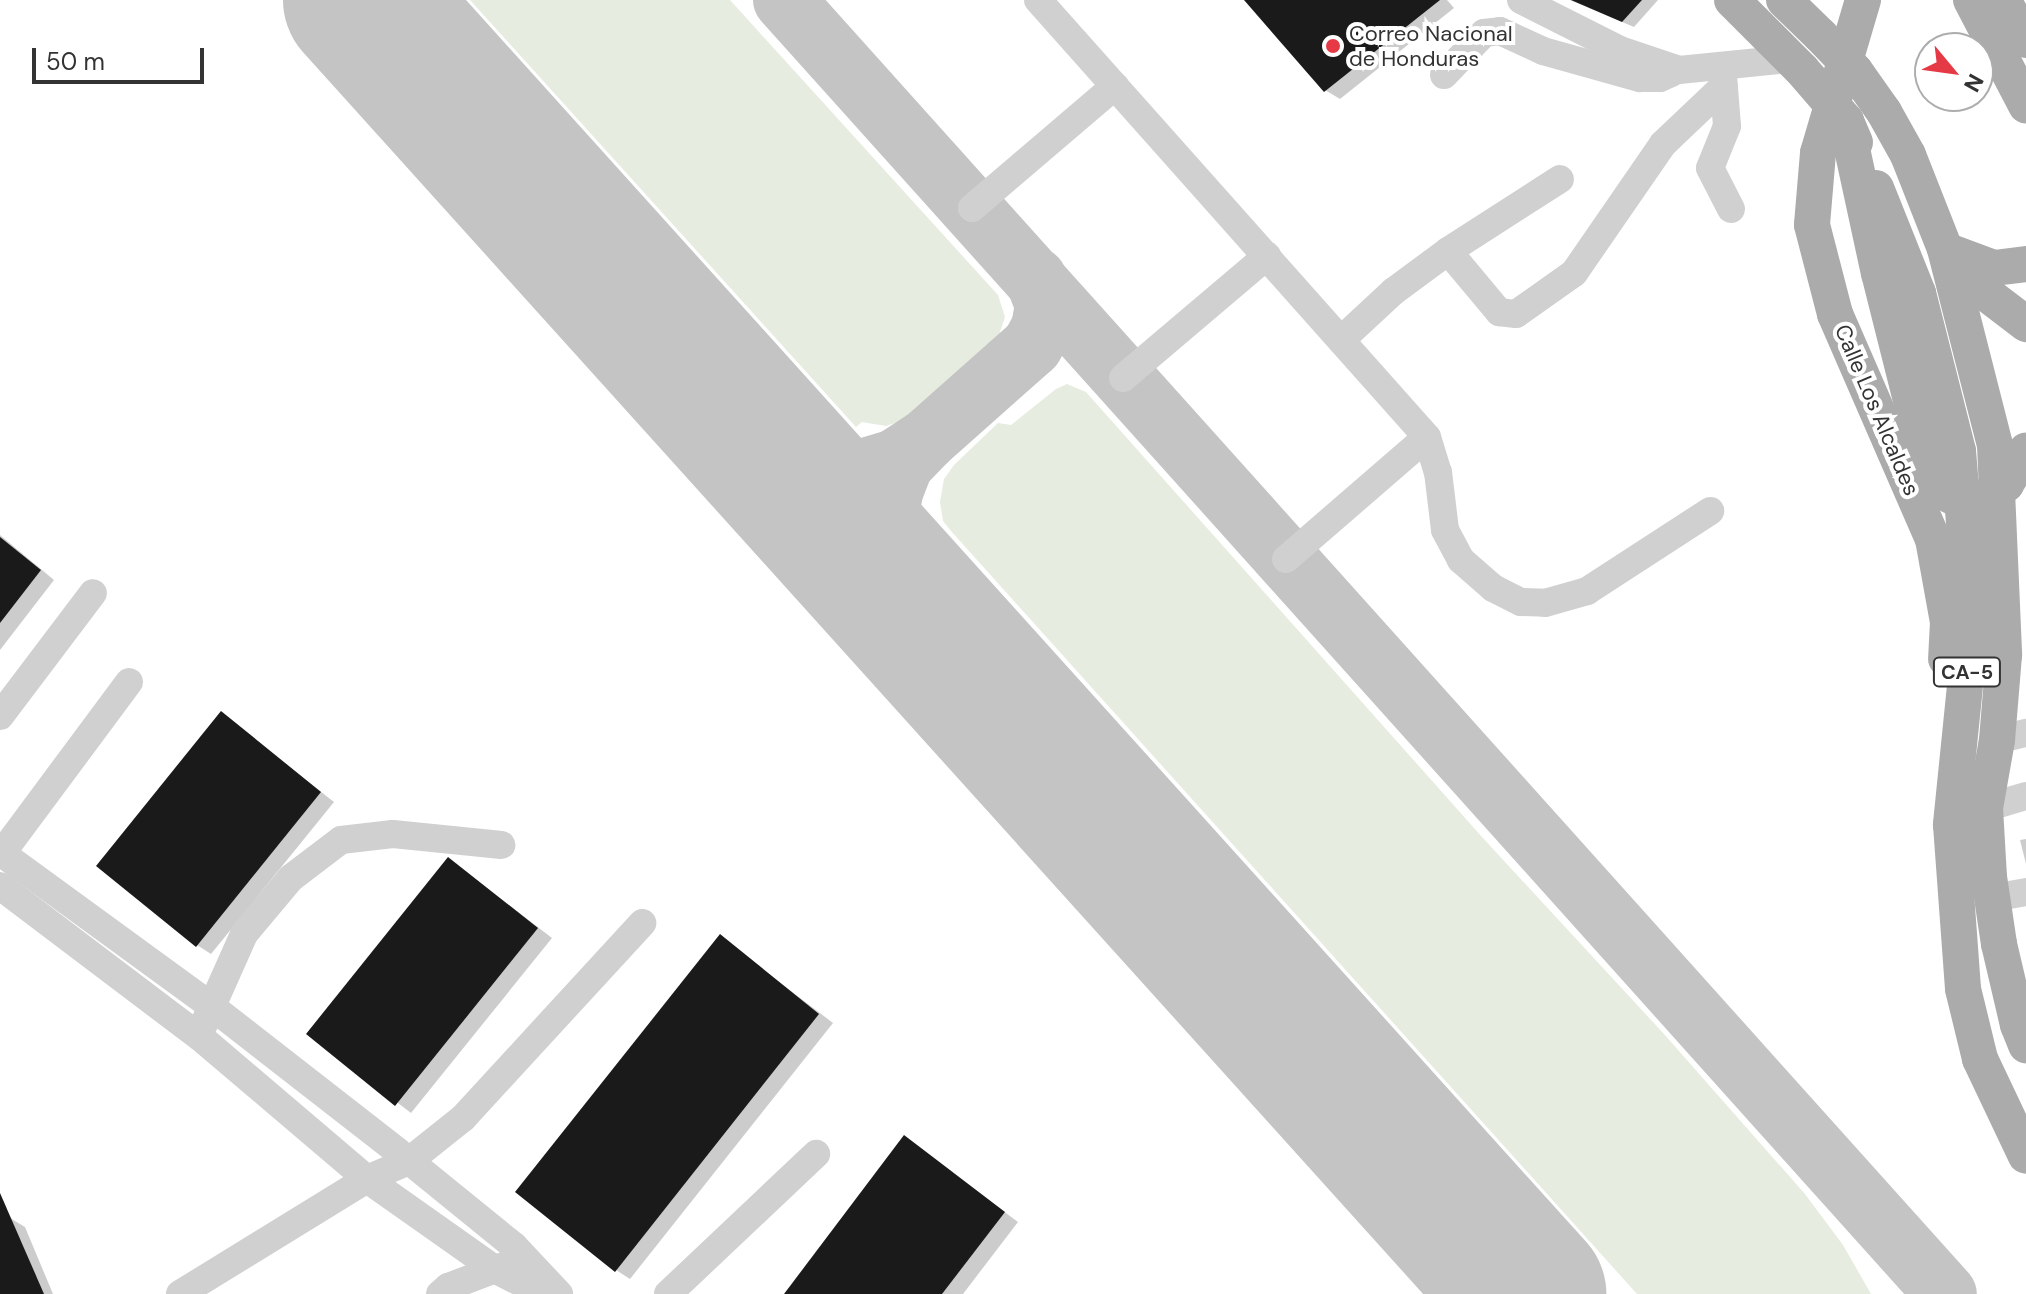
<!DOCTYPE html>
<html>
<head>
<meta charset="utf-8">
<style>
  body { margin:0 }
  #map { position:relative; width:2026px; height:1294px; overflow:hidden; background:#fff; font-family:"DM Sans",sans-serif }
  div>[style] { position:absolute }
  .green>* { inset:0; background:#e6ecdf }
  .shadow>* { inset:0; background:#0003 }
  .taxiway>* { height:62px; margin:-31px; padding:0 31px; transform-origin:31px; border-radius:31px; background:#c4c4c4 }
  .runway>* { height:156px; margin:-78px; padding:0 78px; transform-origin:78px; border-radius:78px; background:#c4c4c4 }
  .building>* { inset:0; background:#1a1a1a }
  .minor>* { height:28px; margin:-14px; padding:0 14px; transform-origin:14px; border-radius:14px; background:#d0d0d0 }
  .major>* { height:36px; margin:-18px; padding:0 18px; transform-origin:18px; border-radius:18px; background:#ababab }
  .major-bridge>* { height:36px; margin:-18px; padding:0 18px; transform-origin:18px; border-radius:18px; background:#ababab }
  .dots>* { width:22px; height:22px; translate:-50% -50%; box-sizing:border-box; border:4px solid #fff; border-radius:50% }
  span { translate:-50% -50%; white-space:nowrap; text-align:center; line-height:1.15; -webkit-text-stroke:8px #fff; paint-order:stroke }
  .shield-label span { padding:2px 6px; background:#fff; border:2px solid; border-radius:6px; -webkit-text-stroke-width:0 }
  .shield-label { font-size:20px; color:#333; font-weight:700 }
  .poi-label { font-size:22px; color:#333 }
  .left { translate:0 -50%; text-align:left }
  .street-label { font-size:22px; color:#333 }
  .north { position:absolute; left:1914px; top:32px; width:80px; height:80px; box-sizing:border-box; background:#fff; border:2px solid #adadad; border-radius:50%; rotate:119deg; font-size:22px; font-weight:700; line-height:32px; text-align:center; color:#333 }
  .north::after { content:''; display:block; margin:auto; width:28px; height:36px; background:#e63946; clip-path:polygon(50% 0,100% 100%,50% 72%,0 100%) }
  .scale { position:absolute; left:32px; top:48px; width:172px; height:36px; box-sizing:border-box; border:4px solid #333; border-top:0; padding-left:10px; font-size:24px; line-height:28px; white-space:nowrap; color:#333; -webkit-text-stroke:6px #fff; paint-order:stroke }
</style>
</head>
<body>
<div id="map">
  <div class="green">
    <i style="clip-path:polygon(470px 0,730px 0,998px 295px,1005px 317px,996px 344px,910px 418px,886px 426px,862px 422px,856px 427px)"></i>
    <i style="clip-path:polygon(1067px 384px,1086px 392px,1482px 837px,1664px 1034px,1805px 1194px,1843px 1245px,1871px 1294px,1637px 1294px,951px 531px,943px 521px,940px 502px,944px 479px,954px 465px,998px 423px,1011px 425px,1056px 389px)"></i>
  </div>
  <div class="shadow">
    <i style="clip-path:polygon(1246px 0,1447px 0,1454px 8px,1340px 99px,1325px 90px)"></i>
    <i style="clip-path:polygon(1570px 0,1658px 0,1634px 27px)"></i>
    <i style="clip-path:polygon(0 535px,54px 580px,0 650px)"></i>
    <i style="clip-path:polygon(222px 714px,334px 802px,211px 954px,197px 945px)"></i>
    <i style="clip-path:polygon(2026px 839px,2026px 864px,2020px 840px)"></i>
    <i style="clip-path:polygon(449px 859px,552px 938px,411px 1113px,308px 1034px)"></i>
    <i style="clip-path:polygon(720px 937px,833px 1023px,630px 1279px,616px 1270px)"></i>
    <i style="clip-path:polygon(905px 1138px,1018px 1222px,963px 1294px,786px 1294px)"></i>
    <i style="clip-path:polygon(10px 1218px,25px 1227px,53px 1294px,0 1294px,0 1223px)"></i>
  </div>
  <div class="taxiway">
    <i style="left:784px;top:0;width:1739px;rotate:48.08deg"></i>
    <i style="left:766px;top:450px;width:48px;rotate:26deg"></i>
    <i style="left:809px;top:471px;width:33px;rotate:9deg"></i>
    <i style="left:842px;top:476px;width:55px;rotate:-16.8deg"></i>
    <i style="left:895px;top:460px;width:37px;rotate:-33deg"></i>
    <i style="left:926px;top:440px;width:142px;rotate:-41.6deg"></i>
    <i style="left:1032px;top:346px;width:21px;rotate:-61deg"></i>
    <i style="left:1042px;top:328px;width:23px;rotate:-80deg"></i>
    <i style="left:1046px;top:305px;width:28px;rotate:-111deg"></i>
    <i style="left:905px;top:603px;width:42px;rotate:-109.3deg"></i>
    <i style="left:891px;top:563px;width:48px;rotate:-93.6deg"></i>
    <i style="left:888px;top:515px;width:23px;rotate:-80deg"></i>
    <i style="left:892px;top:492px;width:30px;rotate:-69deg"></i>
    <i style="left:903px;top:464px;width:33px;rotate:-46deg"></i>
  </div>
  <div class="runway">
    <i style="left:361px;top:0;width:1743px;rotate:47.95deg"></i>
  </div>
  <div class="building">
    <i style="clip-path:polygon(1244px 0,1440px 0,1324px 92px)"></i>
    <i style="clip-path:polygon(1571px 0,1642px 0,1622px 22px)"></i>
    <i style="clip-path:polygon(0 537px,41px 570px,0 623px)"></i>
    <i style="clip-path:polygon(221px 711px,321px 792px,196px 947px,96px 866px)"></i>
    <i style="clip-path:polygon(448px 857px,538px 928px,395px 1106px,306px 1034px)"></i>
    <i style="clip-path:polygon(720px 934px,819px 1014px,615px 1272px,515px 1192px)"></i>
    <i style="clip-path:polygon(904px 1135px,1005px 1212px,942px 1294px,784px 1294px)"></i>
    <i style="clip-path:polygon(0 1193px,44px 1294px,0 1294px)"></i>
  </div>
  <div class="minor">
    <i style="left:1038px;top:0;width:585px;rotate:48.33deg"></i>
    <i style="left:1427px;top:437px;width:37px;rotate:73deg"></i>
    <i style="left:1438px;top:472px;width:58px;rotate:83.1deg"></i>
    <i style="left:1445px;top:530px;width:34px;rotate:62deg"></i>
    <i style="left:1461px;top:560px;width:43px;rotate:41.2deg"></i>
    <i style="left:1493px;top:588px;width:31px;rotate:27deg"></i>
    <i style="left:1521px;top:602px;width:24px;rotate:2deg"></i>
    <i style="left:1545px;top:603px;width:44px;rotate:-15.9deg"></i>
    <i style="left:1587px;top:591px;width:147px;rotate:-33deg"></i>
    <i style="left:1521px;top:0;width:111px;rotate:26.8deg"></i>
    <i style="left:1620px;top:50px;width:62px;rotate:18.7deg"></i>
    <i style="left:1679px;top:70px;width:112px;rotate:-5.7deg"></i>
    <i style="left:1444px;top:75px;width:58px;rotate:-46.4deg"></i>
    <i style="left:1484px;top:33px;width:16px;rotate:-7deg"></i>
    <i style="left:1500px;top:31px;width:47px;rotate:24.9deg"></i>
    <i style="left:1543px;top:51px;width:101px;rotate:15.6deg"></i>
    <i style="left:1640px;top:78px;width:20px"></i>
    <i style="left:1660px;top:78px;width:12px;rotate:-24deg"></i>
    <i style="left:1723px;top:76px;width:50px;rotate:85.4deg"></i>
    <i style="left:1727px;top:126px;width:45px;rotate:112deg"></i>
    <i style="left:1710px;top:168px;width:46px;rotate:62.9deg"></i>
    <i style="left:972px;top:208px;width:188px;rotate:-40.5deg"></i>
    <i style="left:1448px;top:251px;width:80px;rotate:50.1deg"></i>
    <i style="left:1499px;top:312px;width:17px;rotate:7deg"></i>
    <i style="left:1516px;top:314px;width:71px;rotate:-35.3deg"></i>
    <i style="left:1574px;top:273px;width:157px;rotate:-55.4deg"></i>
    <i style="left:1663px;top:144px;width:84px;rotate:-43.6deg"></i>
    <i style="left:1341px;top:340px;width:72px;rotate:-42.8deg"></i>
    <i style="left:1394px;top:291px;width:67px;rotate:-36.5deg"></i>
    <i style="left:1448px;top:251px;width:133px;rotate:-32.7deg"></i>
    <i style="left:1123px;top:378px;width:189px;rotate:-40.3deg"></i>
    <i style="left:1286px;top:559px;width:186px;rotate:-40.9deg"></i>
    <i style="left:0;top:716px;width:154px;rotate:-52.9deg"></i>
    <i style="left:1997px;top:740px;width:30px;rotate:-14deg"></i>
    <i style="left:1985px;top:808px;width:43px;rotate:-16.3deg"></i>
    <i style="left:0;top:852px;width:261px;rotate:36.1deg"></i>
    <i style="left:211px;top:1006px;width:236px;rotate:37.9deg"></i>
    <i style="left:397px;top:1151px;width:151px;rotate:39.1deg"></i>
    <i style="left:514px;top:1246px;width:66px;rotate:46.8deg"></i>
    <i style="left:2px;top:853px;width:213px;rotate:-53.4deg"></i>
    <i style="left:0;top:886px;width:251px;rotate:37.1deg"></i>
    <i style="left:200px;top:1037px;width:219px;rotate:40.4deg"></i>
    <i style="left:367px;top:1179px;width:158px;rotate:35.2deg"></i>
    <i style="left:496px;top:1270px;width:54px;rotate:26.6deg"></i>
    <i style="left:1992px;top:898px;width:35px;rotate:-10deg"></i>
    <i style="left:204px;top:1024px;width:98px;rotate:-66deg"></i>
    <i style="left:244px;top:934px;width:73px;rotate:-50deg"></i>
    <i style="left:291px;top:878px;width:63px;rotate:-37.2deg"></i>
    <i style="left:341px;top:840px;width:52px;rotate:-6.6deg"></i>
    <i style="left:393px;top:834px;width:109px;rotate:5.8deg"></i>
    <i style="left:180px;top:1294px;width:220px;rotate:-31.6deg"></i>
    <i style="left:367px;top:1179px;width:46px;rotate:-23.2deg"></i>
    <i style="left:409px;top:1161px;width:69px;rotate:-38.5deg"></i>
    <i style="left:463px;top:1118px;width:265px;rotate:-47.4deg"></i>
    <i style="left:440px;top:1294px;width:11px;rotate:-41deg"></i>
    <i style="left:448px;top:1287px;width:65px;rotate:-20.7deg"></i>
    <i style="left:668px;top:1294px;width:204px;rotate:-43.4deg"></i>
  </div>
  <div class="major">
    <i style="left:1732px;top:0;width:99px;rotate:45deg"></i>
    <i style="left:1784px;top:0;width:50px;rotate:44.2deg"></i>
    <i style="left:1863px;top:0;width:159px;rotate:106.4deg"></i>
    <i style="left:1818px;top:153px;width:72px;rotate:94.8deg"></i>
    <i style="left:1812px;top:225px;width:92px;rotate:75.5deg"></i>
    <i style="left:1835px;top:314px;width:245px;rotate:66.5deg"></i>
    <i style="left:1933px;top:539px;width:84px;rotate:79.8deg"></i>
    <i style="left:1948px;top:622px;width:37px;rotate:93deg"></i>
    <i style="left:1971px;top:0;width:119px;rotate:62.4deg"></i>
    <i style="left:2003px;top:0;width:46px;rotate:60.1deg"></i>
    <i style="left:1908px;top:155px;width:101px;rotate:68.5deg"></i>
    <i style="left:1945px;top:249px;width:202px;rotate:75.7deg"></i>
    <i style="left:1995px;top:445px;width:210px;rotate:87.5deg"></i>
    <i style="left:2004px;top:655px;width:85px;rotate:94.7deg"></i>
    <i style="left:1997px;top:740px;width:69px;rotate:100deg"></i>
    <i style="left:1985px;top:808px;width:69px;rotate:86.7deg"></i>
    <i style="left:1989px;top:877px;width:68px;rotate:81.5deg"></i>
    <i style="left:1999px;top:944px;width:83px;rotate:76.8deg"></i>
    <i style="left:2018px;top:1025px;width:22px;rotate:68deg"></i>
    <i style="left:1876px;top:188px;width:113px;rotate:68.2deg"></i>
    <i style="left:1918px;top:293px;width:163px;rotate:75.8deg"></i>
    <i style="left:1958px;top:451px;width:167px;rotate:85.2deg"></i>
    <i style="left:1972px;top:617px;width:209px;rotate:95.8deg"></i>
    <i style="left:1951px;top:825px;width:164px;rotate:85.8deg"></i>
    <i style="left:1963px;top:989px;width:72px;rotate:76.3deg"></i>
    <i style="left:1980px;top:1059px;width:107px;rotate:64.6deg"></i>
    <i style="left:1951px;top:252px;width:46px;rotate:20.4deg"></i>
    <i style="left:1994px;top:268px;width:32px;rotate:-7deg"></i>
    <i style="left:1950px;top:266px;width:96px;rotate:37.3deg"></i>
  </div>
  <div class="major-bridge">
    <i style="left:1820px;top:35px;width:50px;rotate:45.8deg"></i>
    <i style="left:1855px;top:71px;width:50px;rotate:54.7deg"></i>
    <i style="left:1884px;top:112px;width:49px;rotate:60.8deg"></i>
    <i style="left:1802px;top:70px;width:67px;rotate:49.2deg"></i>
    <i style="left:1846px;top:121px;width:23px;rotate:67deg"></i>
    <i style="left:1846px;top:121px;width:156px;rotate:77.8deg"></i>
    <i style="left:1879px;top:273px;width:218px;rotate:75.9deg"></i>
    <i style="left:1932px;top:484px;width:22px;rotate:32deg"></i>
    <i style="left:1951px;top:496px;width:33px;rotate:3deg"></i>
    <i style="left:1984px;top:498px;width:26px;rotate:-32deg"></i>
    <i style="left:2006px;top:484px;width:39px;rotate:-59deg"></i>
  </div>
  <div class="dots">
    <i style="left:1333px;top:46px;background:#e63946"></i>
  </div>
  <div class="shield-label">
    <span style="left:1967px;top:672px">CA-5</span>
  </div>
  <div class="poi-label">
    <span class="left" style="left:1349px;top:46px">Correo Nacional<br>de Honduras</span>
  </div>
  <div class="street-label">
    <span style="left:1877px;top:410px;rotate:67deg">Calle Los Alcaldes</span>
  </div>
  <div class="north">N</div>
  <div class="scale">50 m</div>
</div>
</body>
</html>
